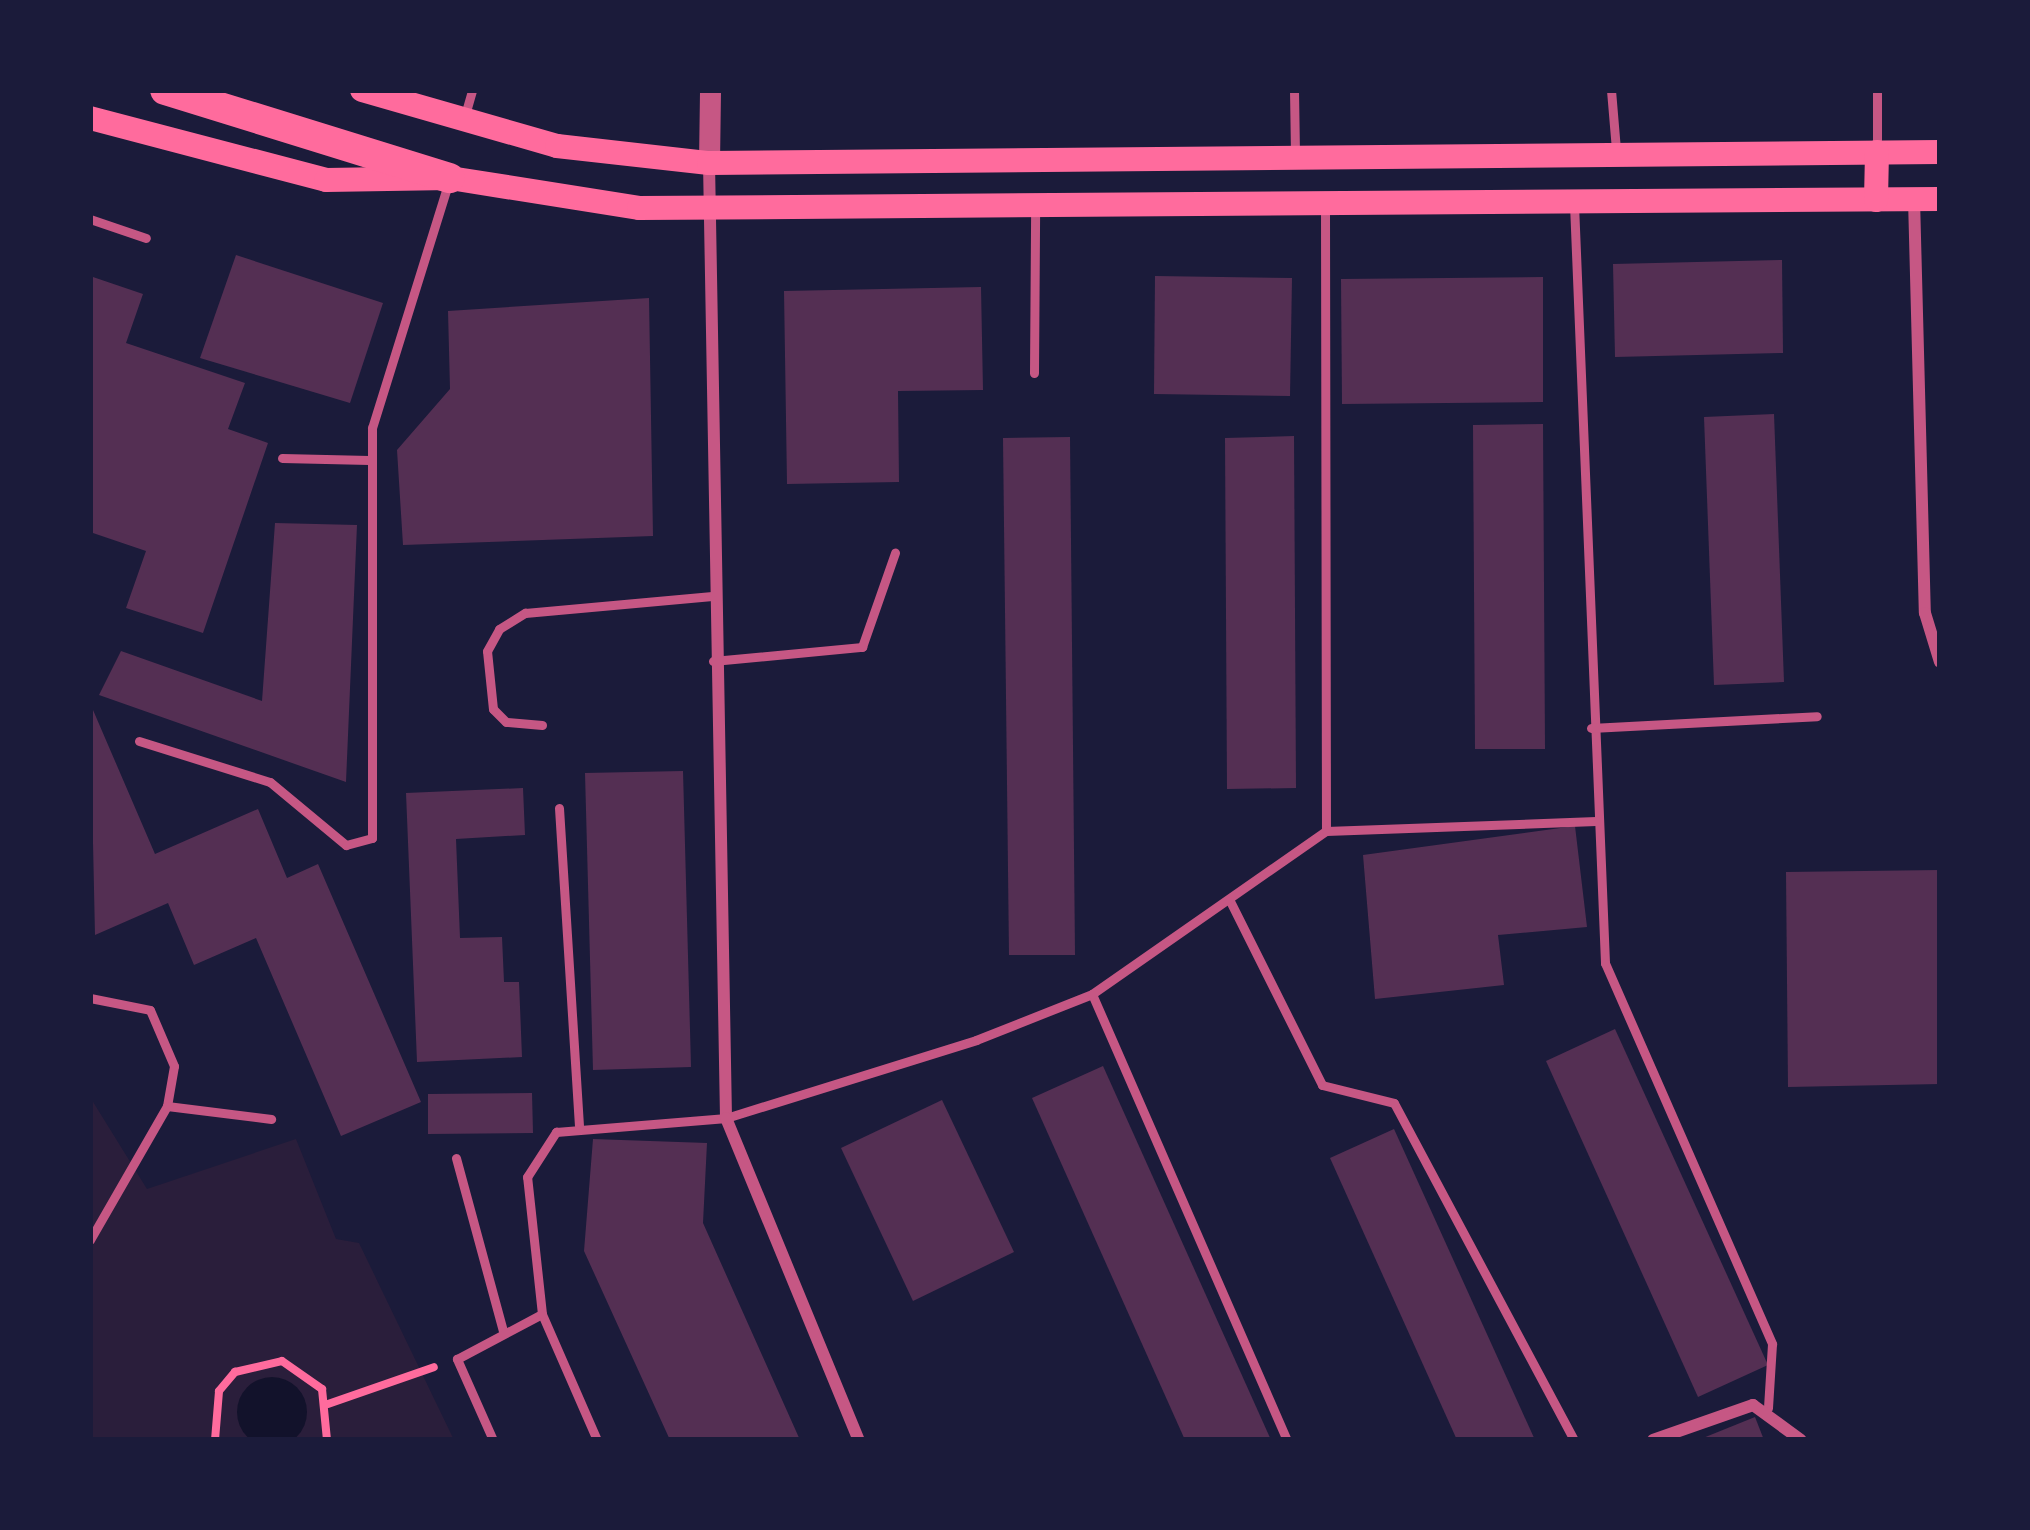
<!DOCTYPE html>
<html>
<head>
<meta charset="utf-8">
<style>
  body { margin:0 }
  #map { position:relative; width:2030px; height:1530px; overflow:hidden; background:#1b1b3a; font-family:Karla,sans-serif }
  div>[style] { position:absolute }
  .green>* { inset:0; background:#2a1e3b }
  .water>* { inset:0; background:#12122b }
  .round { border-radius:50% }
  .building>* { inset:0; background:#542f53 }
  .path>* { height:8px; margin:-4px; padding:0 4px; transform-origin:4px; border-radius:4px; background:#ff6b9d }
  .service>* { height:9px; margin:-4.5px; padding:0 4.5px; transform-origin:4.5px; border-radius:4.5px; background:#c65784 }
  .minor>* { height:12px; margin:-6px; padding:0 6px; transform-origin:6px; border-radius:6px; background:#c65784 }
  .tertiary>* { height:21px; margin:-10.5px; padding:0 10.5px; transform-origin:10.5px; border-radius:10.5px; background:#c65784 }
  .secondary>* { height:24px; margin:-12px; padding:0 12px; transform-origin:12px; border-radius:12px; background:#ff6b9d }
  .primary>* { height:30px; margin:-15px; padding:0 15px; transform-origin:15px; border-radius:15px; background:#ff6b9d }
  span { translate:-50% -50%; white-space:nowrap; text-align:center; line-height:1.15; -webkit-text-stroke:10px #1b1b3a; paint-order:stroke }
  .frame { position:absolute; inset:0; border:93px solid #1b1b3a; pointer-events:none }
</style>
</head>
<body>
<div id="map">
  <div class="green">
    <i style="clip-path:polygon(90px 1097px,147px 1189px,296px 1139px,336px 1239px,359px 1243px,454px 1440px,90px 1440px)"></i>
  </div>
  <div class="water">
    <i class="round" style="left:237px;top:1377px;width:70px;height:70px"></i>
  </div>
  <div class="building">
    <i style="clip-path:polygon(236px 255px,383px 303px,350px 403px,200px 358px)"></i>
    <i style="clip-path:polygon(1782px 260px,1783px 353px,1615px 357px,1613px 264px)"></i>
    <i style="clip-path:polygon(90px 276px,143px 294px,126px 343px,245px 383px,228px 429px,268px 443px,203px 633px,126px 608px,146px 551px,90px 532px)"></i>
    <i style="clip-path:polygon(1155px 276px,1292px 278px,1290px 396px,1154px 394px)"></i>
    <i style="clip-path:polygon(1543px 277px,1543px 402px,1342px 404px,1341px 279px)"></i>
    <i style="clip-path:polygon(981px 287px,983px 390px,898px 391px,899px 482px,787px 484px,784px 291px)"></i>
    <i style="clip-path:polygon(649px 298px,653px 536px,403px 545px,397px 450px,450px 389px,448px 311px)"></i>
    <i style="clip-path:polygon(1774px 414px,1784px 682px,1714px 685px,1704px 417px)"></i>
    <i style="clip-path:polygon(1543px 424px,1545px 749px,1475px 749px,1473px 425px)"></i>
    <i style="clip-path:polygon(1294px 436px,1296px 788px,1227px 789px,1225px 438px)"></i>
    <i style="clip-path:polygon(1070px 437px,1075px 955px,1009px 955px,1003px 438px)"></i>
    <i style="clip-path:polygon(275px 523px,357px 525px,346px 782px,99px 695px,121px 651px,262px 701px)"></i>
    <i style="clip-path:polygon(90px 703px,155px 854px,258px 809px,287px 878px,318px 864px,421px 1102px,341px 1136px,256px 938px,194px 965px,168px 903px,95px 935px)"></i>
    <i style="clip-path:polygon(683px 771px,691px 1067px,593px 1070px,585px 773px)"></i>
    <i style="clip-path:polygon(523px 788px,525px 835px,456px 839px,460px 938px,502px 937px,504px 982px,519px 982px,522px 1057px,417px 1062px,406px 793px)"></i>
    <i style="clip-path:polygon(1575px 826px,1587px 927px,1498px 935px,1504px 985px,1375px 999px,1363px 855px)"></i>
    <i style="clip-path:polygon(1940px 870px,1940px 1084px,1788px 1087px,1786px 872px)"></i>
    <i style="clip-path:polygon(1615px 1029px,1768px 1365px,1698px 1397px,1546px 1061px)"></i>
    <i style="clip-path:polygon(1103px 1066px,1271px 1440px,1185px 1440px,1032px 1098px)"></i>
    <i style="clip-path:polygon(532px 1093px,533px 1133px,428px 1134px,428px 1094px)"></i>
    <i style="clip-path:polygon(942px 1100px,1014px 1252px,913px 1301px,841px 1148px)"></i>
    <i style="clip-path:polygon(1394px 1129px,1535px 1440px,1457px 1440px,1330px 1158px)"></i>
    <i style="clip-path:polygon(593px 1139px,707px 1143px,703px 1223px,800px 1440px,670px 1440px,584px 1251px)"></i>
    <i style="clip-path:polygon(1755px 1417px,1764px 1440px,1698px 1440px)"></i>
  </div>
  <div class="path">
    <i style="left:328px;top:1404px;width:112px;rotate:-19.2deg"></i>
    <i style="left:215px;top:1440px;width:49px;rotate:-85.3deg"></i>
    <i style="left:219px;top:1391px;width:25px;rotate:-50deg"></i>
    <i style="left:235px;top:1372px;width:48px;rotate:-13.2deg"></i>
    <i style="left:282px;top:1361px;width:49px;rotate:35deg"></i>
    <i style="left:322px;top:1389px;width:51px;rotate:84.4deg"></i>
  </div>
  <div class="service">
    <i style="left:1294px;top:90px;width:64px;rotate:89.1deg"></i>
    <i style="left:1611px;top:90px;width:60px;rotate:85.2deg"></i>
    <i style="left:465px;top:115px;width:26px;rotate:-74deg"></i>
    <i style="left:1877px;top:151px;width:61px;rotate:-90deg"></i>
    <i style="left:1574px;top:204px;width:760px;rotate:87.66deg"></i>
    <i style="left:1605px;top:963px;width:416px;rotate:66.3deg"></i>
    <i style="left:1772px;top:1344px;width:64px;rotate:93.6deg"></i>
    <i style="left:1325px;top:208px;width:623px;rotate:89.91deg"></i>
    <i style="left:90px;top:219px;width:59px;rotate:18.7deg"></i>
    <i style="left:1034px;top:373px;width:162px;rotate:-89.6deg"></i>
    <i style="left:282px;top:458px;width:87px;rotate:1.3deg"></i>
    <i style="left:713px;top:661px;width:150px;rotate:-5.4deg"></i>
    <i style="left:862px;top:647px;width:100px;rotate:-70.7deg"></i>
    <i style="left:542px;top:725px;width:36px;rotate:-175deg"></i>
    <i style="left:506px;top:722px;width:18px;rotate:-135deg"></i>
    <i style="left:493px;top:709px;width:58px;rotate:-95.9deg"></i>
    <i style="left:487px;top:651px;width:25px;rotate:-61deg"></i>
    <i style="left:499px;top:629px;width:31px;rotate:-32deg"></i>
    <i style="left:525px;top:613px;width:188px;rotate:-5.2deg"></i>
    <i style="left:1591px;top:728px;width:226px;rotate:-3deg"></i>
    <i style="left:139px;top:741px;width:137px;rotate:17.4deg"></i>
    <i style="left:270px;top:782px;width:99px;rotate:39.7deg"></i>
    <i style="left:346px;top:845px;width:27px;rotate:-15deg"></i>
    <i style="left:372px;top:838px;width:410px;rotate:-90deg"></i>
    <i style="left:372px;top:428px;width:256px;rotate:-72.7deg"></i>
    <i style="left:559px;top:808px;width:318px;rotate:86.4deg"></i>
    <i style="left:1229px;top:899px;width:208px;rotate:63.4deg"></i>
    <i style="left:1322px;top:1085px;width:74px;rotate:14deg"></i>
    <i style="left:1394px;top:1103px;width:382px;rotate:61.9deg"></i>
    <i style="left:1092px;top:994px;width:487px;rotate:66.4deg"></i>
    <i style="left:90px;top:998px;width:61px;rotate:11.3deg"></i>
    <i style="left:150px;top:1010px;width:61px;rotate:66.8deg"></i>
    <i style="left:174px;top:1066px;width:41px;rotate:99.9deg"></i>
    <i style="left:167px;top:1106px;width:155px;rotate:119.9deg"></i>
    <i style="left:167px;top:1106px;width:105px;rotate:7.1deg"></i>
    <i style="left:456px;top:1158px;width:179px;rotate:74.8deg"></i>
    <i style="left:493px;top:1440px;width:89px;rotate:-114deg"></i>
    <i style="left:457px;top:1359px;width:96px;rotate:-27.9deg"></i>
    <i style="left:597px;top:1440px;width:137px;rotate:-113.6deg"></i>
    <i style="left:542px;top:1314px;width:138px;rotate:-96.2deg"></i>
    <i style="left:527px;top:1177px;width:54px;rotate:-57.2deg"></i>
    <i style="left:556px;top:1132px;width:171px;rotate:-4.7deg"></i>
    <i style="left:726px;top:1118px;width:262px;rotate:-17.3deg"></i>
    <i style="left:976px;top:1040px;width:125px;rotate:-21.6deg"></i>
    <i style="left:1092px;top:994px;width:285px;rotate:-34.9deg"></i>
    <i style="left:1326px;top:831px;width:270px;rotate:-2.1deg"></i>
  </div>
  <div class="minor">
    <i style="left:709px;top:163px;width:955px;rotate:88.98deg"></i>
    <i style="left:726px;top:1118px;width:348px;rotate:67.6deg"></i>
    <i style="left:1914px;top:199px;width:414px;rotate:88.5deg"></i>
    <i style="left:1925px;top:613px;width:51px;rotate:73deg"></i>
    <i style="left:1653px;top:1440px;width:106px;rotate:-19.3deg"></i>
    <i style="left:1753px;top:1405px;width:59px;rotate:36.1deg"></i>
  </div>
  <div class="tertiary">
    <i style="left:709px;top:163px;width:73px;rotate:-89.2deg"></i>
  </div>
  <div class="secondary">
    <i style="left:362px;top:90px;width:203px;rotate:16deg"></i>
    <i style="left:557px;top:146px;width:153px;rotate:6.4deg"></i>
    <i style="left:709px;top:163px;width:1231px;rotate:-0.51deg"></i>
    <i style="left:90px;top:118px;width:244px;rotate:14.7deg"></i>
    <i style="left:326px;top:180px;width:124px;rotate:-0.9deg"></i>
    <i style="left:450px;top:178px;width:191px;rotate:9deg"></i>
    <i style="left:639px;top:208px;width:1301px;rotate:-0.4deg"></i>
    <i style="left:1876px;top:200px;width:48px;rotate:-88.8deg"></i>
  </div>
  <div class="primary">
    <i style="left:165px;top:90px;width:298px;rotate:17.2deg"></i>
  </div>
  <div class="frame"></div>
</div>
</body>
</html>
